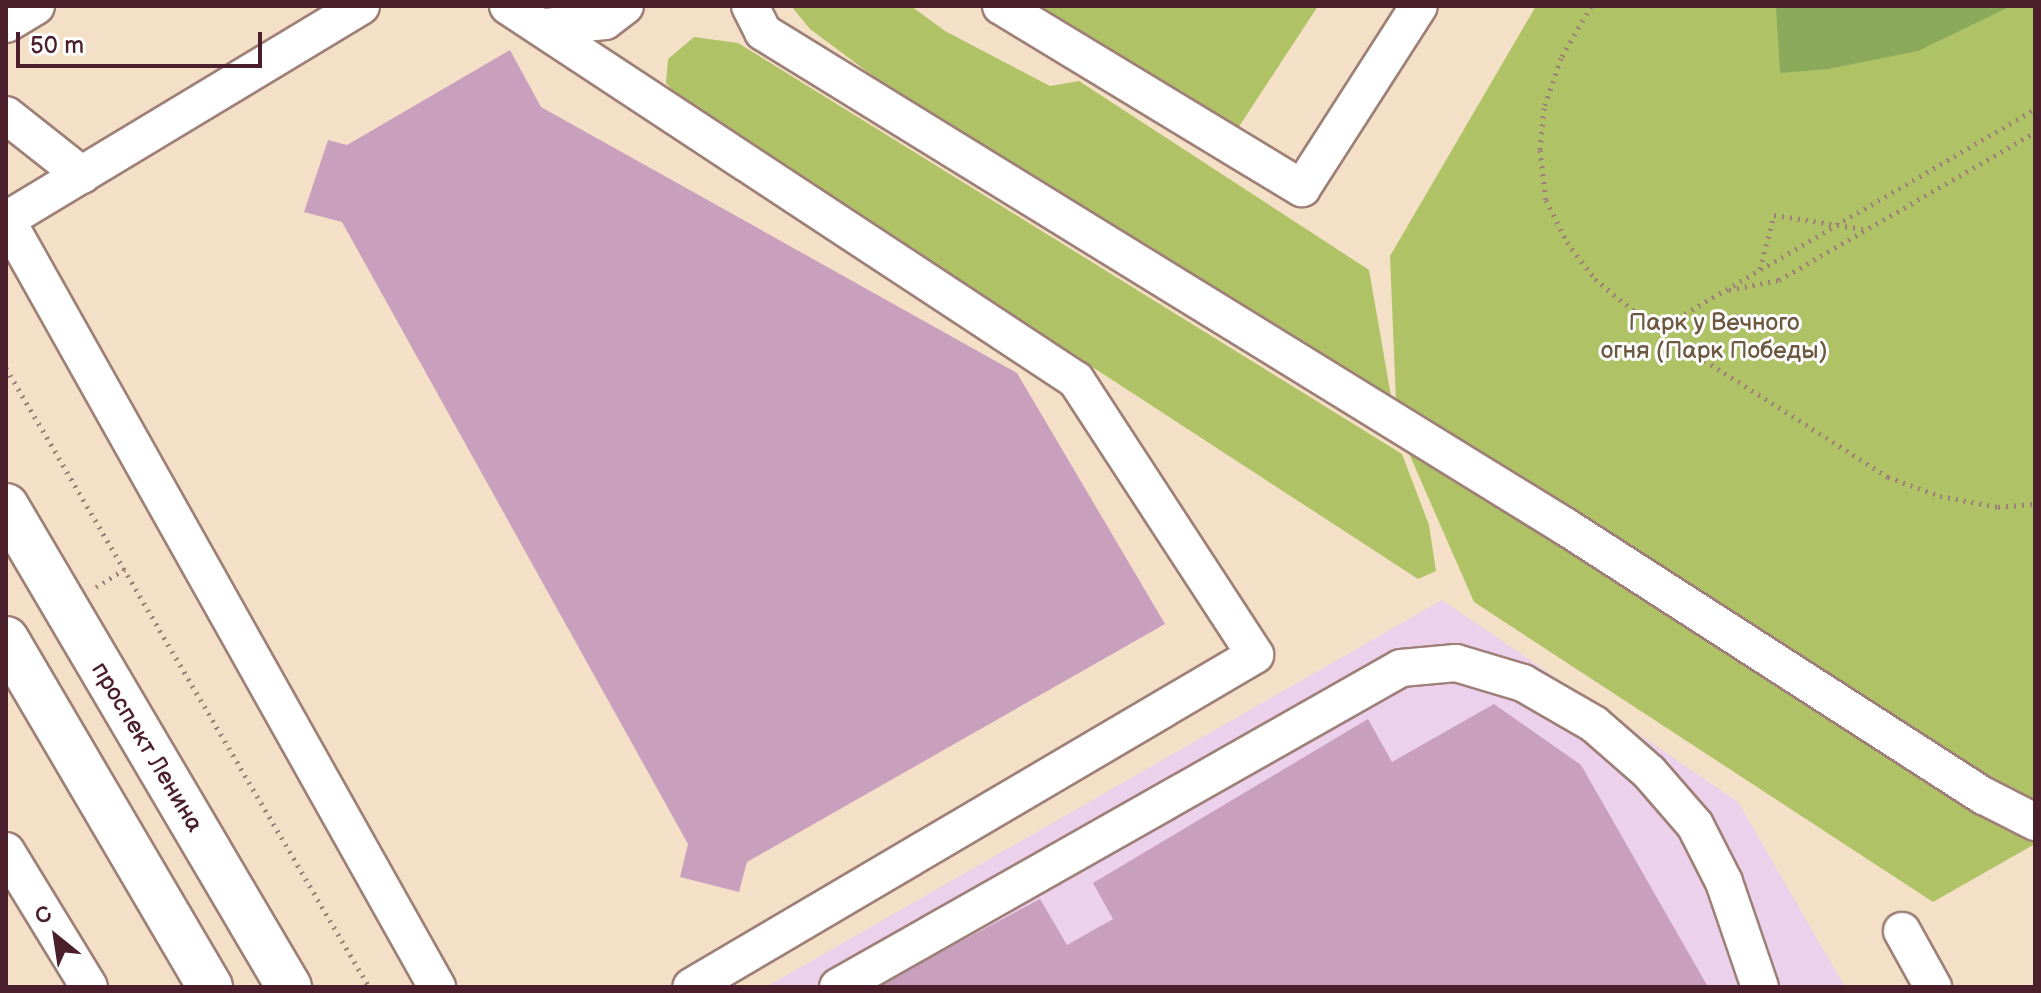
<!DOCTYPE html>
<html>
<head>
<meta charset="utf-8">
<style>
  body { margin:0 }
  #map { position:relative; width:2041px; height:993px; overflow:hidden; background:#f4e0c6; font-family:"Balsamiq Sans",sans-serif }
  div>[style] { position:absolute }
  .built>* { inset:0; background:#ebd1eb }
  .green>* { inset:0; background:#afc366 }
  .forest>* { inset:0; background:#8ba95b }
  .building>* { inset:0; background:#c89fbd }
  .path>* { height:5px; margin-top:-2.5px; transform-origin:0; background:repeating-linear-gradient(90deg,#9f8078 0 2px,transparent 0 8px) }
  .roads { filter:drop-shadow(2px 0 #9f8078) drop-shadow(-2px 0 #9f8078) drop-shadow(0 2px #9f8078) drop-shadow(0 -2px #9f8078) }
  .minor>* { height:36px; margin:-18px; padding:0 18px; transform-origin:18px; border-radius:18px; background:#fff }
  .major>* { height:44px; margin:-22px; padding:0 22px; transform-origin:22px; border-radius:22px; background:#fff }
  span { translate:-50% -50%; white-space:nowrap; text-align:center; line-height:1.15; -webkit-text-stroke:6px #fff; paint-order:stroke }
  .park-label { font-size:24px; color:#6d5840 }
  .street-label { font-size:24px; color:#4a1f2b }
  .frame { position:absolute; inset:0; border:8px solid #4a1f2b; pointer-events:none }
  .north { position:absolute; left:16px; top:897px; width:80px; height:80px; -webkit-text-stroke:6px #fff; paint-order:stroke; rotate:330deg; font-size:22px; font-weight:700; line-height:32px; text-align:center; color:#4a1f2b }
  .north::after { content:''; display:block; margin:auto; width:28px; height:36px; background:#4a1f2b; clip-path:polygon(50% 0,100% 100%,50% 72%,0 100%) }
  .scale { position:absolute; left:16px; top:32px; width:246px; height:36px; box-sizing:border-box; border:4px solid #4a1f2b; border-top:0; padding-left:10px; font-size:24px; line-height:28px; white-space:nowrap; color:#4a1f2b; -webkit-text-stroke:6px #fff; paint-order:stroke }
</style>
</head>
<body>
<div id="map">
  <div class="built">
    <i style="clip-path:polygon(1442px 600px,1738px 802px,1845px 987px,766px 987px)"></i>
  </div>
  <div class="green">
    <i style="clip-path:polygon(791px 6px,911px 6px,945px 31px,1050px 86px,1079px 81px,1369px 270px,1391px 396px,893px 91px,810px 29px)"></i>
    <i style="clip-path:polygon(987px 6px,1318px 6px,1219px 157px)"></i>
    <i style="clip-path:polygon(1536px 6px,2035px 6px,2035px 844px,1933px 902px,1474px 602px,1397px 426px,1390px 256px)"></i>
    <i style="clip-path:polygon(694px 37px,738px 43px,1402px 454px,1429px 525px,1436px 571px,1418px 579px,816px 187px,691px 111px,666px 83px,668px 59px)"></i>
  </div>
  <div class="forest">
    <i style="clip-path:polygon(1776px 6px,2011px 6px,1918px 51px,1828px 69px,1780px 73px)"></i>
  </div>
  <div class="building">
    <i style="clip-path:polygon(510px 50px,541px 107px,1017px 373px,1165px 624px,747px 862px,739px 892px,680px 877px,688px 844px,342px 222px,304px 212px,328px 140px,347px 145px)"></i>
    <i style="clip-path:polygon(1494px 704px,1581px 765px,1708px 987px,875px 987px,1040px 899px,1067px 945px,1113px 919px,1093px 883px,1368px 719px,1392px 762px)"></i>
  </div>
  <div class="path">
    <i style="left:1591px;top:6px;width:60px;rotate:120deg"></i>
    <i style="left:1561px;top:58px;width:53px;rotate:108.8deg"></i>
    <i style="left:1544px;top:108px;width:42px;rotate:95.4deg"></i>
    <i style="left:1540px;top:150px;width:50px;rotate:83.2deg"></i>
    <i style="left:1546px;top:200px;width:47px;rotate:63.4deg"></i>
    <i style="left:1567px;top:242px;width:46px;rotate:52.9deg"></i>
    <i style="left:1595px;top:279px;width:80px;rotate:39.4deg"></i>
    <i style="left:1657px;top:330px;width:274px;rotate:32.5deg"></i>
    <i style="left:1888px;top:477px;width:55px;rotate:20.1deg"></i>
    <i style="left:1940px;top:496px;width:59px;rotate:10.7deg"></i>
    <i style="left:1998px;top:507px;width:37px;rotate:-5deg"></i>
    <i style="left:1760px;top:269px;width:56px;rotate:-75.5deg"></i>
    <i style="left:1774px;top:215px;width:90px;rotate:8.9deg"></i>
    <i style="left:1729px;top:290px;width:51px;rotate:-11.3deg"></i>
    <i style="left:1779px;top:280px;width:296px;rotate:-30deg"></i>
    <i style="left:1657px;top:330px;width:438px;rotate:-30.3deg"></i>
    <i style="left:6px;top:368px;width:718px;rotate:59.61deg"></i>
    <i style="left:96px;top:587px;width:34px;rotate:-32deg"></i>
  </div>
  <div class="roads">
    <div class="minor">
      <i style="left:361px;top:6px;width:403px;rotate:148.9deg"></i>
      <i style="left:16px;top:214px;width:13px;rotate:117deg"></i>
      <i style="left:10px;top:226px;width:873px;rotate:60.7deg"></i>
      <i style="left:508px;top:6px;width:680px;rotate:33.36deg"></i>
      <i style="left:1076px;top:380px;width:328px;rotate:56.9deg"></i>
      <i style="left:1255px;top:655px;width:654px;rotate:149.52deg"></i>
      <i style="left:750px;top:6px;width:29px;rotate:63deg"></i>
      <i style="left:763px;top:32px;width:943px;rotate:31.65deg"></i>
      <i style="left:1566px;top:527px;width:497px;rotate:32.8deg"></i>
      <i style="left:1984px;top:796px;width:57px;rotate:27deg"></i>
      <i style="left:1001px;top:6px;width:352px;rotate:31.2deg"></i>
      <i style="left:1302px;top:188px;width:216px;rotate:-57.3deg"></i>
      <i style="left:6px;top:24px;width:35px;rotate:-31deg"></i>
      <i style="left:545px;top:27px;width:60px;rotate:-5.7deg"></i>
      <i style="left:605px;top:21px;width:25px;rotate:-37deg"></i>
      <i style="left:6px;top:115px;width:97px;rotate:38.3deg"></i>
      <i style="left:6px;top:851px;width:159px;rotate:58.6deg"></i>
      <i style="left:1902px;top:931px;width:64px;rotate:61deg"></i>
      <i style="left:838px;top:987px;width:647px;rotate:-29.54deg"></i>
      <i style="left:1401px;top:668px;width:55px;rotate:-5.2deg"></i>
      <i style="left:1456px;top:663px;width:70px;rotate:16.6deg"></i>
      <i style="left:1523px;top:683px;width:82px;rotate:30deg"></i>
      <i style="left:1594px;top:724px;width:73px;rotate:41.1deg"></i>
      <i style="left:1649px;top:772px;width:70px;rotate:49deg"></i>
      <i style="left:1695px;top:825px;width:64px;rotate:63deg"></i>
      <i style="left:1724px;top:882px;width:111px;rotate:71.1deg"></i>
    </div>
    <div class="major">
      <i style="left:6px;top:506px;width:558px;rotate:59.53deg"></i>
      <i style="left:6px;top:639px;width:403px;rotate:59.6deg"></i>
    </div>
  </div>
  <div class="park-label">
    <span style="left:1714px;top:337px">Парк у Вечного<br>огня (Парк Победы)</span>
  </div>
  <div class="street-label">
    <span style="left:147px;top:747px;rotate:59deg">проспект Ленина</span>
  </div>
  <div class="frame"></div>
  <div class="north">С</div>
  <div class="scale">50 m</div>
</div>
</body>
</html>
